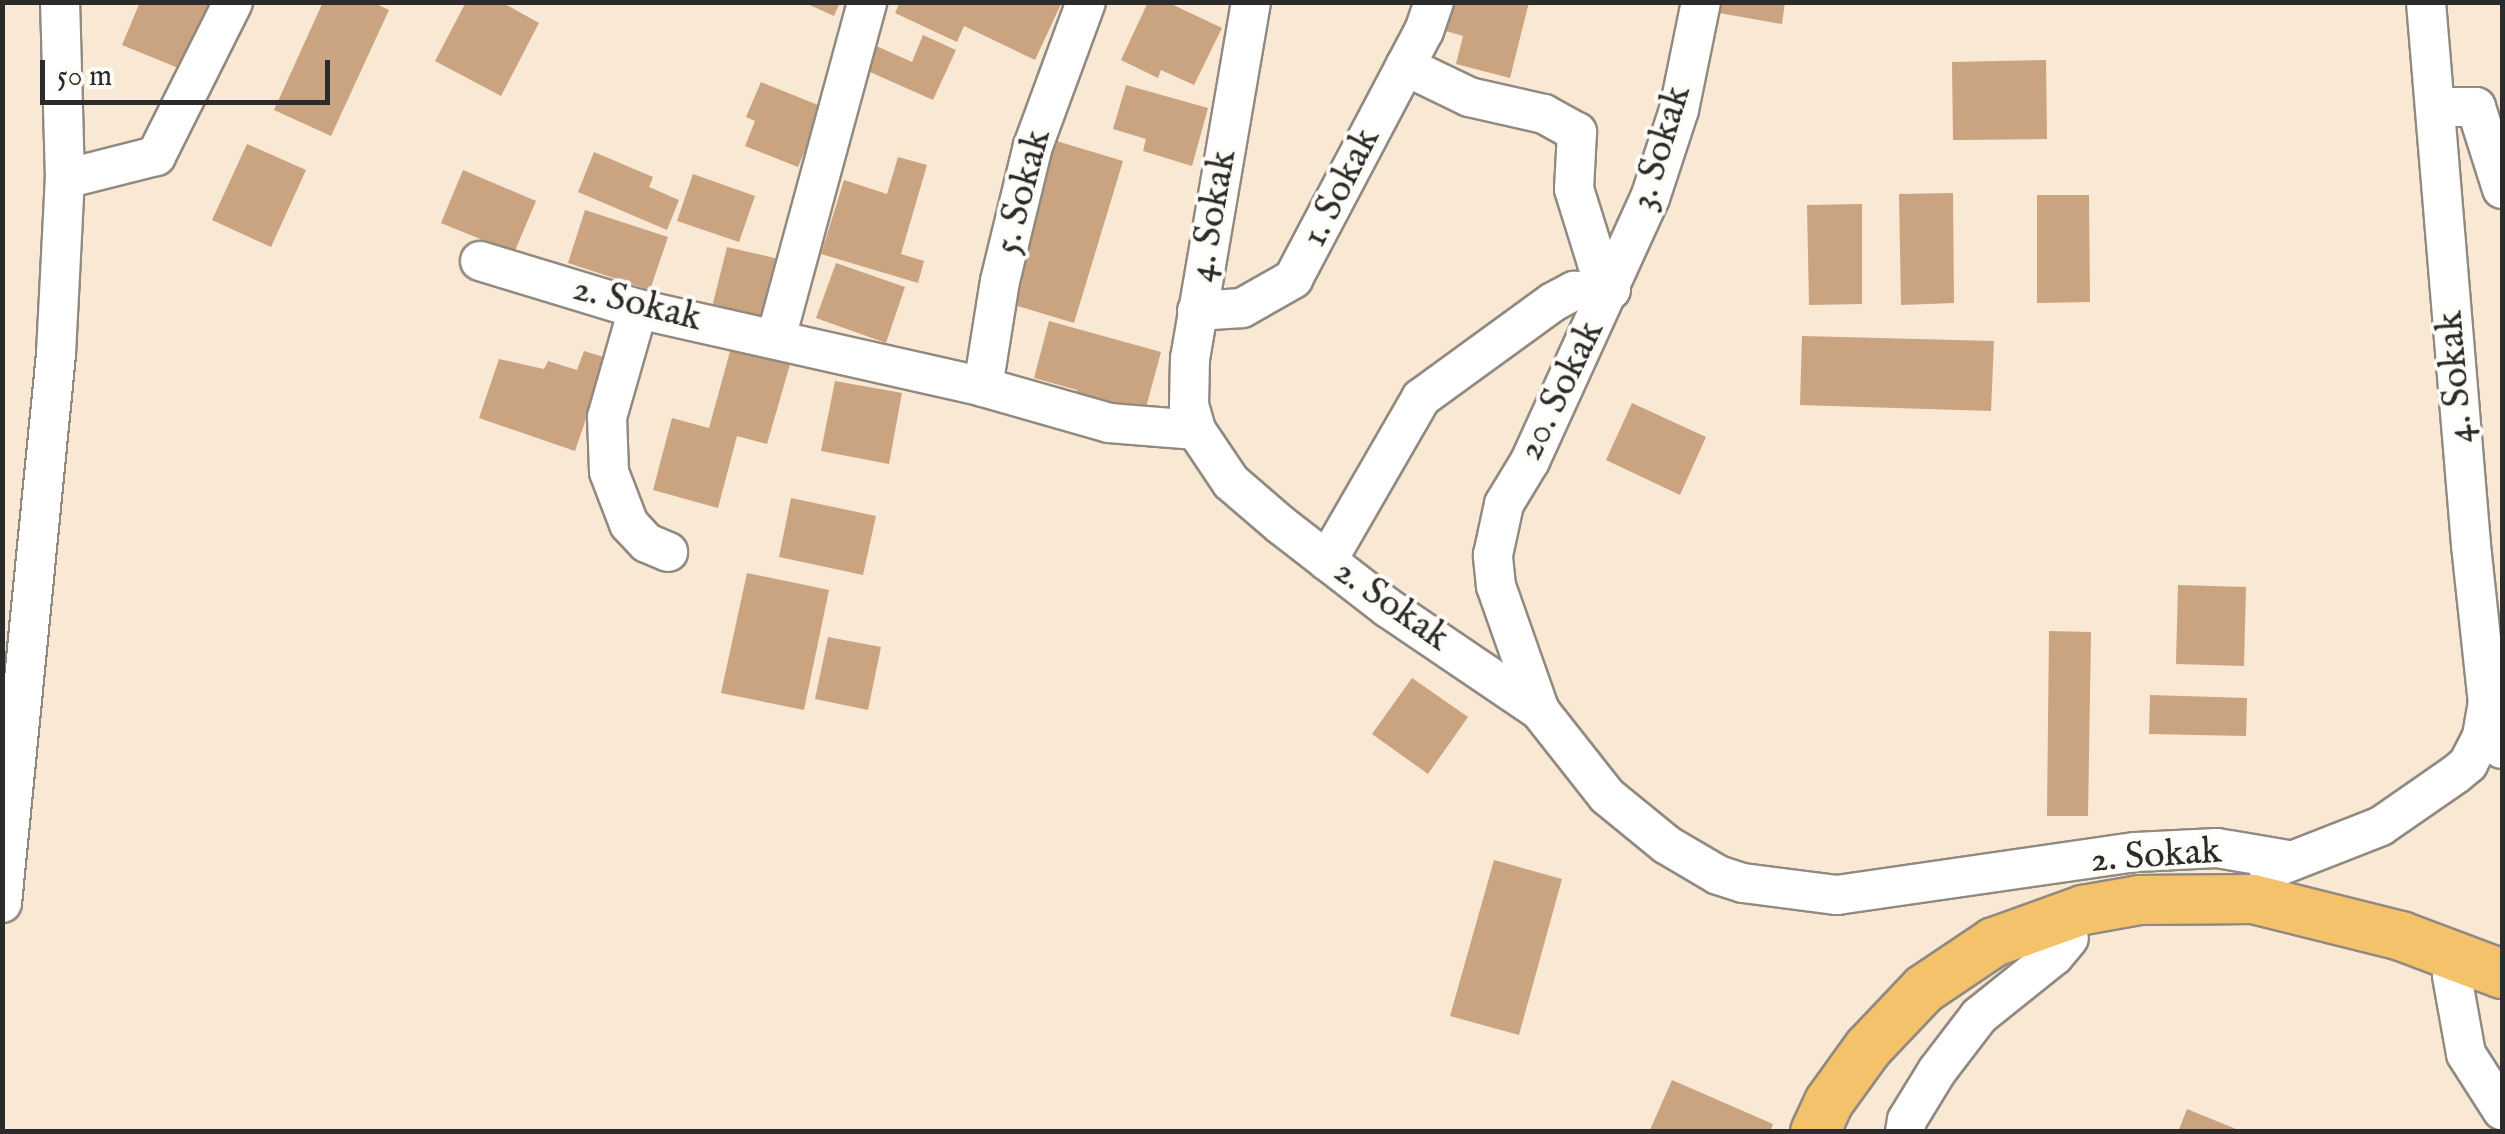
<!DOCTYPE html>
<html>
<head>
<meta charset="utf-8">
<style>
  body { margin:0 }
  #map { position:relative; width:2505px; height:1134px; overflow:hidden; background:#f8e8d4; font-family:"IM FELL English",serif }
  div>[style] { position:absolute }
  .building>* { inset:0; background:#caa480 }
  .roads { filter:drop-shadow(2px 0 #928a80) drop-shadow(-2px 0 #928a80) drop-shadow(0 2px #928a80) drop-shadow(0 -2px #928a80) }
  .minor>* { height:38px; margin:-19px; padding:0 19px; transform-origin:19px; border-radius:19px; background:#fff }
  .major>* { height:48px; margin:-24px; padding:0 24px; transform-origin:24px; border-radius:24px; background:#f3c26a }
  span { translate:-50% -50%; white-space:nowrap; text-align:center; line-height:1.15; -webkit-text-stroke:8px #fdfcf7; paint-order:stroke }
  .street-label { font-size:38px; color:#2b2b2b }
  .frame { position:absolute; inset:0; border:5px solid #2b2b2b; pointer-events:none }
  .scale { position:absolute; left:40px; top:60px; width:290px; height:45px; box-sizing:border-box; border:5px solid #2b2b2b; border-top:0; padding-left:12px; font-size:30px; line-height:35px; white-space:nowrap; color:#2b2b2b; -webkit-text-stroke:8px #fdfcf7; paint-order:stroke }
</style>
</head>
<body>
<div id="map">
  <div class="building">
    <i style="clip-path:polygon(140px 2px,217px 2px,188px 72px,122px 45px)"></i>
    <i style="clip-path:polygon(323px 2px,372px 2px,389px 10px,331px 136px,274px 110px)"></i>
    <i style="clip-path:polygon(466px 2px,501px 2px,539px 23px,501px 96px,435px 61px)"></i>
    <i style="clip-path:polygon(803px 2px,840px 2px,834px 16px)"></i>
    <i style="clip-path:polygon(900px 2px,1062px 2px,1035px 60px,964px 26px,957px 42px,895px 13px)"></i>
    <i style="clip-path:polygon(1148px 2px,1167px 2px,1222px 28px,1194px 85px,1161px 70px,1158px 78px,1121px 60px)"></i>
    <i style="clip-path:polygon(1449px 2px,1529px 2px,1510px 78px,1456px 64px,1463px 36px,1442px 30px)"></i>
    <i style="clip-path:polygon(1721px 2px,1785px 2px,1782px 24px,1719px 13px)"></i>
    <i style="clip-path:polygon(923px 35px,956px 50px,933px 100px,852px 64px,863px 40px,912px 62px)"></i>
    <i style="clip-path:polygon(2046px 60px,2047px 139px,1953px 140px,1952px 62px)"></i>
    <i style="clip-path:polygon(761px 82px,823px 107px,798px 167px,745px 146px,755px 121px,746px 117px)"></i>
    <i style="clip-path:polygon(1126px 85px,1208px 108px,1192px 166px,1143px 151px,1146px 139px,1113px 129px)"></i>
    <i style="clip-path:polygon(1050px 139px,1123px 161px,1074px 323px,1001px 301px)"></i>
    <i style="clip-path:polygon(247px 144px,306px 170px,271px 247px,212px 220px)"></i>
    <i style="clip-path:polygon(594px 152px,653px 177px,649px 187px,679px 200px,667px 230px,578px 192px)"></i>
    <i style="clip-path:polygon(898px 157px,927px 165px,901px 254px,924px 261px,918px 283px,821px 254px,844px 180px,887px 194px)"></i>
    <i style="clip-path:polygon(463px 170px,536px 201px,514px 253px,441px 223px)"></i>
    <i style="clip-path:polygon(693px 174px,755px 196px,739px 242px,677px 221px)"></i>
    <i style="clip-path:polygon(1953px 193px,1954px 303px,1901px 305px,1899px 194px)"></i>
    <i style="clip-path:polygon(2037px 195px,2089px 195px,2090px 302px,2037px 303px)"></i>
    <i style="clip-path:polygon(1862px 204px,1862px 304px,1809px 305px,1807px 205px)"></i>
    <i style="clip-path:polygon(585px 210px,668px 237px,650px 290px,568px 263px)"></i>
    <i style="clip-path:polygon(727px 247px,779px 259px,765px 320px,712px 307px)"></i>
    <i style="clip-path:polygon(836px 263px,905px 287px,886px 343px,816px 318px)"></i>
    <i style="clip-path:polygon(1049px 321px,1161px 352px,1144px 415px,1076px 396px,1077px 390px,1034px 378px)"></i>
    <i style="clip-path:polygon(1802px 336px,1994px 341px,1991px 411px,1800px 405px)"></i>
    <i style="clip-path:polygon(732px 344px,791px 361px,767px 444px,737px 436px,718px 508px,653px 490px,672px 418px,709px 428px)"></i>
    <i style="clip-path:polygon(584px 351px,607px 358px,575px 451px,479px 418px,499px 359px,544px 369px,548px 361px,577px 370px)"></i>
    <i style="clip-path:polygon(835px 381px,902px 393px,889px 464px,821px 451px)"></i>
    <i style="clip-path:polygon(1632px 403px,1706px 437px,1680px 495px,1606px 460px)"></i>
    <i style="clip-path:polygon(791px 498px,876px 516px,863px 575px,779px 557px)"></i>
    <i style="clip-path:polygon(747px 573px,829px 590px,804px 710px,721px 693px)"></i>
    <i style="clip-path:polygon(2178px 585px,2246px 587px,2244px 666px,2176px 664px)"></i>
    <i style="clip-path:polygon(2049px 631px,2091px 632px,2088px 816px,2047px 816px)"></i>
    <i style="clip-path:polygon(828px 637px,881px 647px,868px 710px,815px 699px)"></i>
    <i style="clip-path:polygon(1412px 678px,1468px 717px,1428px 774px,1372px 734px)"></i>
    <i style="clip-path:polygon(2150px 695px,2247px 698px,2246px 736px,2149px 734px)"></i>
    <i style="clip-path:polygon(1494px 860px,1562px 879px,1519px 1035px,1450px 1016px)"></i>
    <i style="clip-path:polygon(1672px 1080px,1773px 1124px,1770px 1132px,1649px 1132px)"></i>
    <i style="clip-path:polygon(2187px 1109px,2241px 1131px,2241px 1132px,2178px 1132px)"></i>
  </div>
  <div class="roads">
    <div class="minor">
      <i style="left:1251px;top:2px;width:361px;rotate:99.7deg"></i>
      <i style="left:1190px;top:358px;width:47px;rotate:91.2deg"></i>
      <i style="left:1189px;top:405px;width:26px;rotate:74deg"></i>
      <i style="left:1196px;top:430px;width:63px;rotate:56.1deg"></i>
      <i style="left:1231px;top:482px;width:66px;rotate:40.7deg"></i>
      <i style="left:1281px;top:525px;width:135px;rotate:37.8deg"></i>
      <i style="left:1388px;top:608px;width:184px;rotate:34.1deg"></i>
      <i style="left:1540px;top:711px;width:108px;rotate:51.8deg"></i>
      <i style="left:1607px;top:796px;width:77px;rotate:39.2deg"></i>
      <i style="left:1667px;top:845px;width:59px;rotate:30.5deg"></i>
      <i style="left:1718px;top:875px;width:26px;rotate:18deg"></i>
      <i style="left:1743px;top:883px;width:95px;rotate:7.3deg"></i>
      <i style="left:1837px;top:895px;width:302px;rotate:-8.2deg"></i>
      <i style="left:2136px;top:852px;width:81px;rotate:-2.8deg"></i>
      <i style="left:2217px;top:848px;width:72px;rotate:9.6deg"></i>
      <i style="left:2426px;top:2px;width:545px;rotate:85.26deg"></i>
      <i style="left:2471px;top:545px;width:159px;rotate:83.9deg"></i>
      <i style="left:2488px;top:703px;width:48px;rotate:73.1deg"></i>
      <i style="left:1405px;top:66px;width:71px;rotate:25.8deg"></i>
      <i style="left:1469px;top:97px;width:77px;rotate:12.8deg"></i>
      <i style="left:1544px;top:114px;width:38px;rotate:29deg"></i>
      <i style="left:1577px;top:132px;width:57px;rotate:93deg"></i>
      <i style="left:1574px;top:189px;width:77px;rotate:72.7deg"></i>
      <i style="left:1597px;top:263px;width:30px;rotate:63deg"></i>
      <i style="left:2435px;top:107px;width:41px"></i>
      <i style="left:2476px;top:107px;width:86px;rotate:72.4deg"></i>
      <i style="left:65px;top:179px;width:94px;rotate:-14.2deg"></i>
      <i style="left:156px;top:156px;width:172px;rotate:-63.4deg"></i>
      <i style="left:480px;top:261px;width:165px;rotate:16.9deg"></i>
      <i style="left:638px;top:309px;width:354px;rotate:12.7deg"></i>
      <i style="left:983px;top:387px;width:131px;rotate:15.9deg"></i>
      <i style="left:1109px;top:423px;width:87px;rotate:4.6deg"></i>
      <i style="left:638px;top:309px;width:112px;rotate:106deg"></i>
      <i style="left:607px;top:417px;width:55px;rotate:87.9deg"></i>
      <i style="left:609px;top:472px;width:56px;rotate:69deg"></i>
      <i style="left:629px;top:524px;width:26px;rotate:47deg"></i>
      <i style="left:647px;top:543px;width:23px;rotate:23deg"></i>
      <i style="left:1197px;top:311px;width:45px;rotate:-3.8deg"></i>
      <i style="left:1242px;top:308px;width:59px;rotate:-29.6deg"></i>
      <i style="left:1293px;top:279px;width:280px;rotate:-62.2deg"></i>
      <i style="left:1424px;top:31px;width:31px;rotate:-71deg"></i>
      <i style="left:776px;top:338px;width:348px;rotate:-74.8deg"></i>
      <i style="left:983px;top:387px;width:107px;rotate:-80.9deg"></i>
      <i style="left:1000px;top:281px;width:139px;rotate:-76.3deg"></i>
      <i style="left:1033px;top:146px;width:153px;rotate:-69.8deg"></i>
      <i style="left:1327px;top:561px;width:188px;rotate:-60deg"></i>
      <i style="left:1421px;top:398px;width:163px;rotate:-36deg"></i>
      <i style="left:1553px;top:302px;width:24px;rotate:-28deg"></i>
      <i style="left:1574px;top:291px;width:37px;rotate:-2deg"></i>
      <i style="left:1540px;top:711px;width:133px;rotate:-109.4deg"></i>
      <i style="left:1496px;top:586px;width:31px;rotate:-96deg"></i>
      <i style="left:1493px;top:555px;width:52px;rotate:-77.8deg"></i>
      <i style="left:1504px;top:504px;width:50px;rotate:-58.8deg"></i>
      <i style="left:1530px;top:461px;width:289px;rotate:-65.5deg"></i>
      <i style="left:1650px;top:198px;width:93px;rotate:-71.8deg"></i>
      <i style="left:1679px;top:110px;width:110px;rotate:-78.5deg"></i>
      <i style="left:2269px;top:870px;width:120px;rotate:-21.4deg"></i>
      <i style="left:2381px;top:826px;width:91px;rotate:-34.7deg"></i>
      <i style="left:2456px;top:774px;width:16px;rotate:-40deg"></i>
      <i style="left:2468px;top:764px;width:31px;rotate:-63deg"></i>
      <i style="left:2482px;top:736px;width:34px;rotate:-80deg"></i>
      <i style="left:2px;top:903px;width:552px;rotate:-84.38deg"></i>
      <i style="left:56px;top:354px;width:175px;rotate:-87.1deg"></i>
      <i style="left:65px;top:179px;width:177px;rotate:-91.6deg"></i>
      <i style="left:2452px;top:976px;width:79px;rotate:79.8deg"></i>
      <i style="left:2466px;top:1054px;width:67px;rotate:57.3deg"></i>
      <i style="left:1905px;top:1132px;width:12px;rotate:-81deg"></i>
      <i style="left:1907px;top:1120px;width:57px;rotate:-58.5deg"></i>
      <i style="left:1937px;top:1071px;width:69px;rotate:-52.6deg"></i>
      <i style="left:1979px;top:1016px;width:96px;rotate:-38.7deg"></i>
      <i style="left:2054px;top:956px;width:23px;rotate:-50deg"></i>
    </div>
    <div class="major">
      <i style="left:1815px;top:1132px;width:33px;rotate:-65deg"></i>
      <i style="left:1829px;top:1102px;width:67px;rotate:-54.2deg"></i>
      <i style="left:1868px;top:1048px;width:81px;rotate:-46.5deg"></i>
      <i style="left:1924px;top:989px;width:84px;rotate:-33.9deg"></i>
      <i style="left:1994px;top:942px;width:95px;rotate:-19.8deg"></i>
      <i style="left:2083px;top:910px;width:57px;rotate:-10.1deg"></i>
      <i style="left:2139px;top:900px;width:114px;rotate:-0.5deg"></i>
      <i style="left:2253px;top:899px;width:153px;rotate:14deg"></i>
      <i style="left:2401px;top:936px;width:108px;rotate:20.6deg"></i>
    </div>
  </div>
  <div class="street-label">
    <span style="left:1662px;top:148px;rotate:-73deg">3. Sokak</span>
    <span style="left:1342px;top:188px;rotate:-63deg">1. Sokak</span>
    <span style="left:1024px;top:192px;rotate:-75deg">5. Sokak</span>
    <span style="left:1214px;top:216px;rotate:-80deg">4. Sokak</span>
    <span style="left:637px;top:305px;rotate:14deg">2. Sokak</span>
    <span style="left:2457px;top:377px;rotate:-95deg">4. Sokak</span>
    <span style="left:1562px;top:391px;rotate:-64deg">20. Sokak</span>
    <span style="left:1391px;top:606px;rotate:35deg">2. Sokak</span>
    <span style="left:2156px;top:857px;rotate:-4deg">2. Sokak</span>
  </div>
  <div class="frame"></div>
  <div class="scale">50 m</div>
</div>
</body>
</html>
